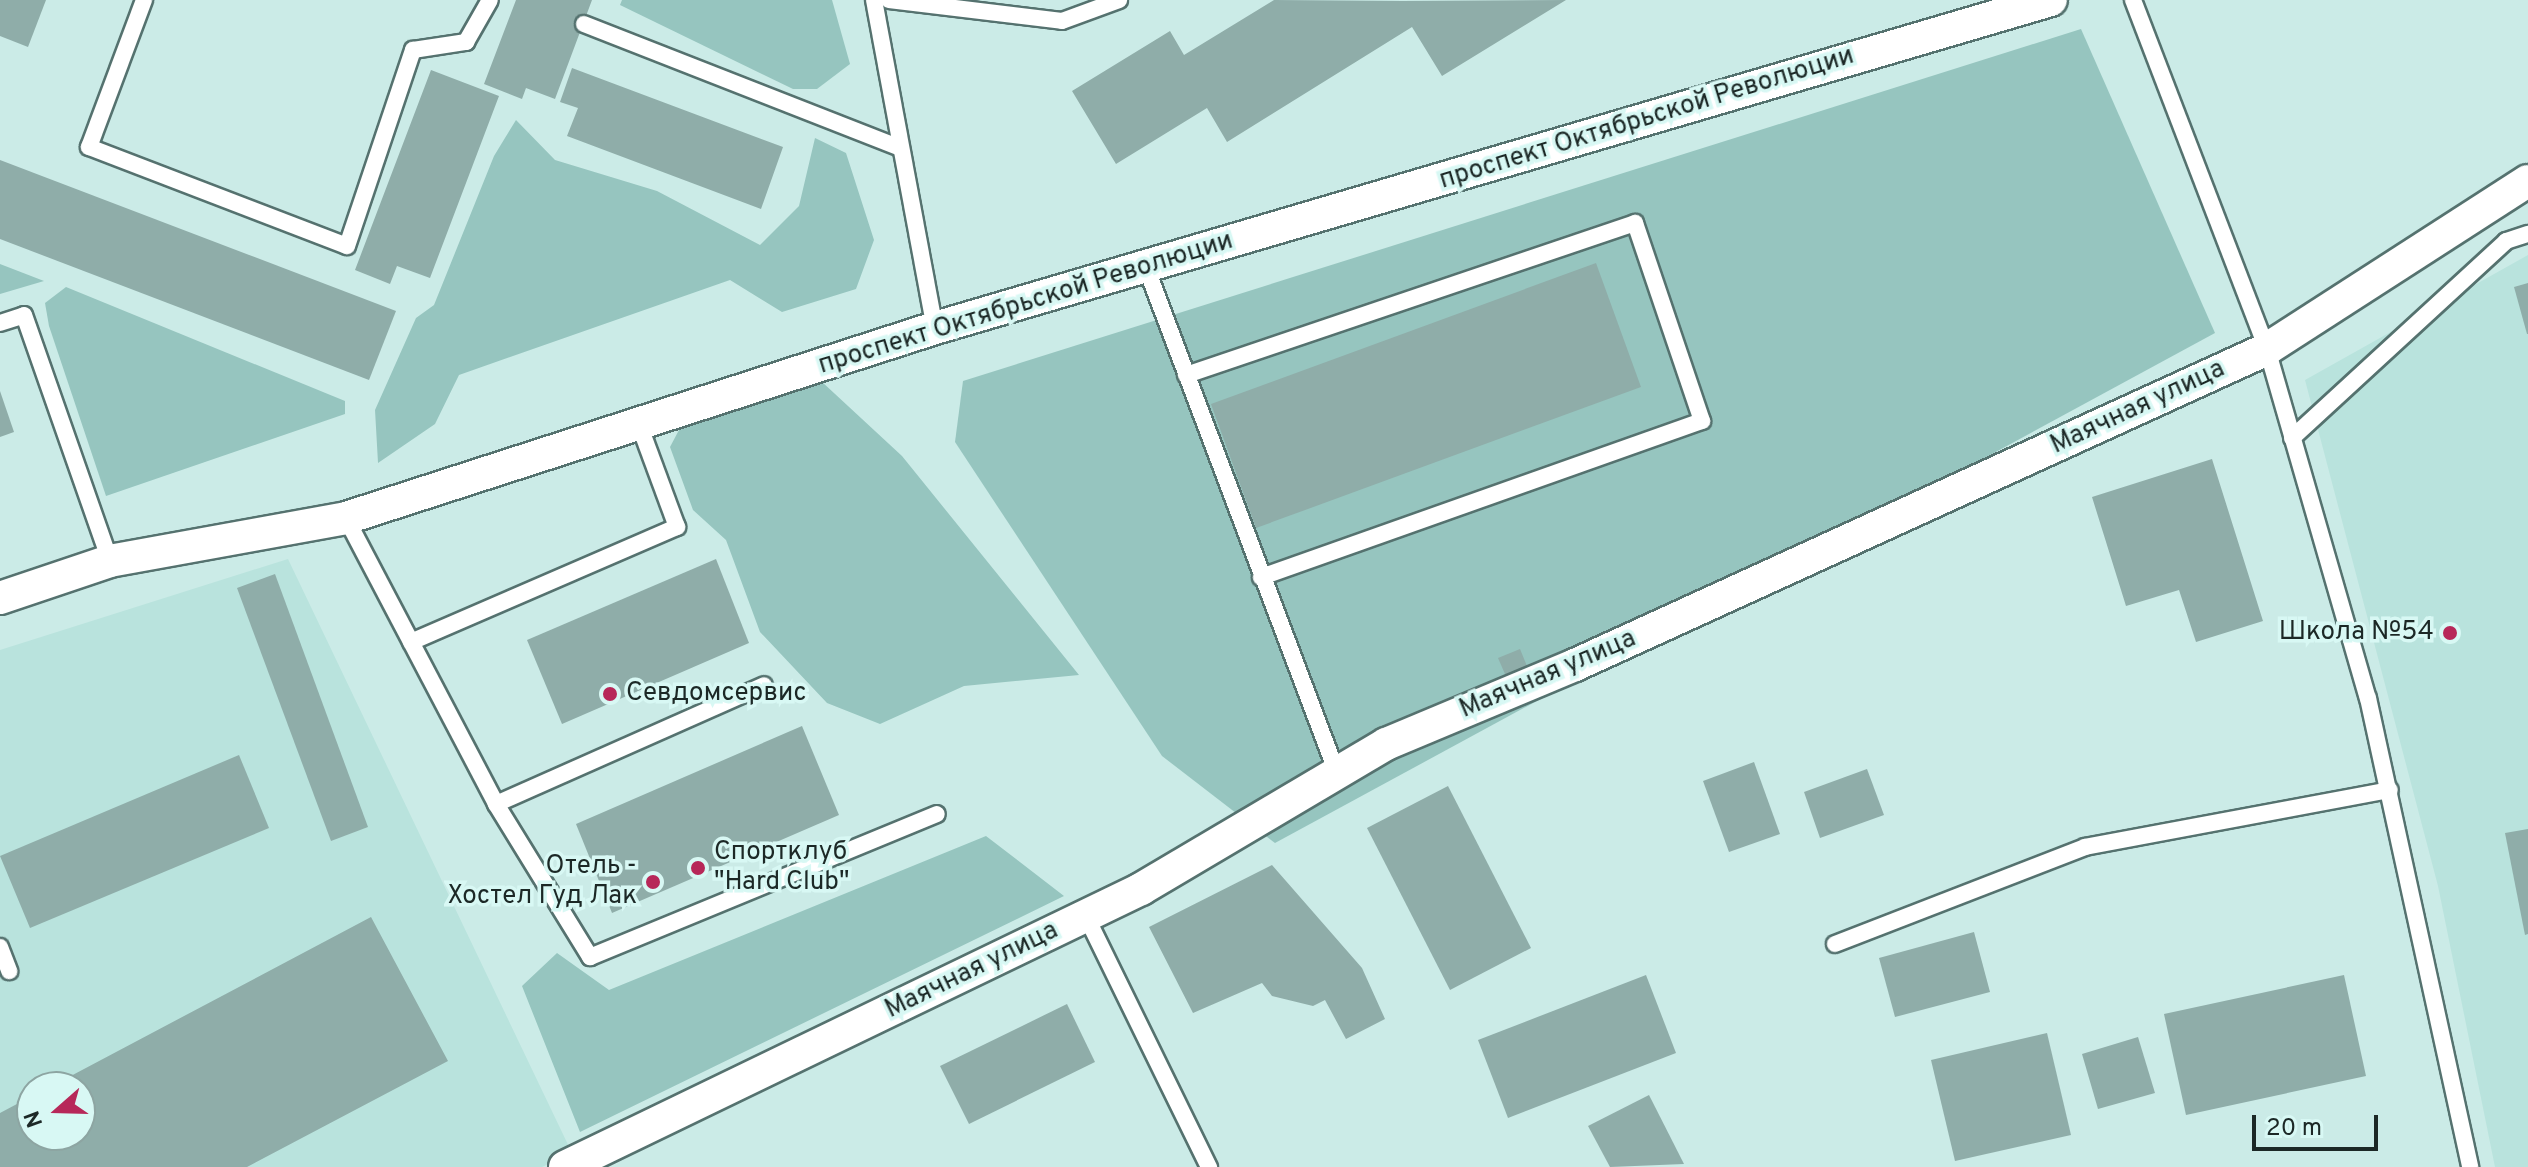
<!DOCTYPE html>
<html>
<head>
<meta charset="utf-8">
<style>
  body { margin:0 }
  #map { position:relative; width:2528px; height:1167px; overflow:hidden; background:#cbebe7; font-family:Overpass,sans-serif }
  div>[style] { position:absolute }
  .built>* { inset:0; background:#b9e3dd }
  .green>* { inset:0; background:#96c5bf }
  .building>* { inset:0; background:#8fada9 }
  .roads { filter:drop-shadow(2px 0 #55726f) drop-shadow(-2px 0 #55726f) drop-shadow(0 2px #55726f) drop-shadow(0 -2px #55726f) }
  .service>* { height:16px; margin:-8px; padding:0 8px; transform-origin:8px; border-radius:8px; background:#fff }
  .minor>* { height:32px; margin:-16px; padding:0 16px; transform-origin:16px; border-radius:16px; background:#fff }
  .dots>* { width:22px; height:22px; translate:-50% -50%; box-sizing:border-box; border:4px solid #d8f8f4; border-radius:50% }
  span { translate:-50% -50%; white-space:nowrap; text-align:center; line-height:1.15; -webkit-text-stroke:7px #d8f8f4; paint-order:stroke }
  .street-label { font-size:26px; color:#1c2826 }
  .poi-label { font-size:26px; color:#1c2826 }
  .right { translate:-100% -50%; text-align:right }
  .left { translate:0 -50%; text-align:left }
  .north { position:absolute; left:16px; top:1071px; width:80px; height:80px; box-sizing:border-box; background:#d8f8f4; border:2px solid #8da5a2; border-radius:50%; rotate:250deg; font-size:22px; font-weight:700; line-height:32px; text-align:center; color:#1c2826 }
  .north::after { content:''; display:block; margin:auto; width:28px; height:36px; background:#b72859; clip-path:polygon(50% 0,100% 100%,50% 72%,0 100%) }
  .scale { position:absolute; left:2252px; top:1115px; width:126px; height:36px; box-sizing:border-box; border:4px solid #1c2826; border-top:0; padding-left:10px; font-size:24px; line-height:28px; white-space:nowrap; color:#1c2826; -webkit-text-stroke:6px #d8f8f4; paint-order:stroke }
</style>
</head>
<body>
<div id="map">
  <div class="built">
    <i style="clip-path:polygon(2528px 255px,2528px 1167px,2495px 1167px,2438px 886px,2305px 380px)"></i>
    <i style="clip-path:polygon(evenodd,288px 559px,572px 1153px,542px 1167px,0 1167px,0 650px,288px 559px,32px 1087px,80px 1087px,80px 1135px,32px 1135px,32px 1087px)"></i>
  </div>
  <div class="green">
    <i style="clip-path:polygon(622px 0,832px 0,850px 64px,817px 89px,793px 89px,620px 5px)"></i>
    <i style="clip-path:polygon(2081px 29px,2215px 333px,1275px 843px,1162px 756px,955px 442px,963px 381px)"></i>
    <i style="clip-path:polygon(516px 120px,555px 160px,657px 191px,760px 245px,799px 206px,815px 138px,846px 153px,874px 240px,856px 289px,782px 312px,730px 280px,459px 375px,435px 424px,378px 463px,375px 410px,416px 318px,434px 305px,494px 156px)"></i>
    <i style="clip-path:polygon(0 264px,44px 281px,0 294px)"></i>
    <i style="clip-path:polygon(66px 287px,345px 401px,345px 414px,106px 496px,49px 326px,45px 303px)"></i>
    <i style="clip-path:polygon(821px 381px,902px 456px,1079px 675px,964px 686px,880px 724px,827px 703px,760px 632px,726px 540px,693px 510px,670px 447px,679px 430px)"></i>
    <i style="clip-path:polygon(986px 836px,1064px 896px,580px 1132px,522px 986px,557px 953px,609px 990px)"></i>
  </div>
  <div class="building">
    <i style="clip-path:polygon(0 0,46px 0,28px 47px,0 36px)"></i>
    <i style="clip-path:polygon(516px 0,592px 0,555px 99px,526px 88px,522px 99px,484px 84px)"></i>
    <i style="clip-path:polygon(1274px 0,1403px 1px,1566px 0,1442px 76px,1412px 27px,1227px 142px,1207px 108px,1116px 164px,1072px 91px,1170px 31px,1184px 55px)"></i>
    <i style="clip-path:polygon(572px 68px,783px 147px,761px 209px,567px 136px,578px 108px,560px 102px)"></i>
    <i style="clip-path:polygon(431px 70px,499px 96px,430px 278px,397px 266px,390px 284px,355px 270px)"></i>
    <i style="clip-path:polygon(0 160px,396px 311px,369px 380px,0 239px)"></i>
    <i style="clip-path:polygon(1596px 263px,1641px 387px,1256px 528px,1211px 404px)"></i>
    <i style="clip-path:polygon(2528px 283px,2528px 334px,2527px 334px,2514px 287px)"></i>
    <i style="clip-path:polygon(0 391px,14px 432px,0 437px)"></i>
    <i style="clip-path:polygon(2212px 459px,2263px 621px,2196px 642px,2179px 590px,2126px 606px,2092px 497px)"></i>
    <i style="clip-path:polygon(716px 559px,749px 643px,562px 724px,527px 640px)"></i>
    <i style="clip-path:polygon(275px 574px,368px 827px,331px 841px,237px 588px)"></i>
    <i style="clip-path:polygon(1520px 649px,1533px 681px,1512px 690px,1498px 658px)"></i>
    <i style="clip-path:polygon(802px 726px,839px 815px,612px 913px,576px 824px)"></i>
    <i style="clip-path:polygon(239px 755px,269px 828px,30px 928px,0 856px)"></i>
    <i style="clip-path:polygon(1754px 762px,1780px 834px,1729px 852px,1703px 781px)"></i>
    <i style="clip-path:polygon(1867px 769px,1884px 815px,1820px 838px,1804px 792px)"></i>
    <i style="clip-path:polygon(1448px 786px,1531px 948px,1450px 990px,1367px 828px)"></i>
    <i style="clip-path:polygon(2528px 829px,2528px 934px,2525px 935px,2505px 833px)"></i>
    <i style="clip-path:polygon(1272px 865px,1362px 968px,1385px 1019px,1346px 1039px,1325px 1000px,1313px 1006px,1272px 996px,1262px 983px,1193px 1013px,1149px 927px)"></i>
    <i style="clip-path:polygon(371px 917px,448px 1061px,247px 1167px,0 1167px,0 1113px,32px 1096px,32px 1135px,80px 1135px,80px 1087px,50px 1087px)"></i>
    <i style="clip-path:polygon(1974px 932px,1990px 992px,1895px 1017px,1879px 958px)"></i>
    <i style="clip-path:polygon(1646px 975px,1676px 1053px,1508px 1118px,1478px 1040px)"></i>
    <i style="clip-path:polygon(2344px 975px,2366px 1076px,2186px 1115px,2164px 1014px)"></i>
    <i style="clip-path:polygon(1067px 1004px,1095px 1062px,969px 1124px,940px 1066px)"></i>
    <i style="clip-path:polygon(2047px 1033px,2071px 1135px,1955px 1161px,1931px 1060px)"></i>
    <i style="clip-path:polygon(2138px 1037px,2155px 1093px,2098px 1109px,2082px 1054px)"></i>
    <i style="clip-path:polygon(1649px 1095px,1684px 1164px,1610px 1167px,1588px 1126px)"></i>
  </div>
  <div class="roads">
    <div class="service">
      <i style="left:144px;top:0;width:157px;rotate:110.5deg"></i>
      <i style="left:89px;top:147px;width:276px;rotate:21deg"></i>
      <i style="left:347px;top:246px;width:207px;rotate:-71.4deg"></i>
      <i style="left:413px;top:50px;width:54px;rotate:-8.6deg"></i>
      <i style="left:466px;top:42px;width:48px;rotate:-60.3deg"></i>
      <i style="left:874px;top:0;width:334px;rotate:79.5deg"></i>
      <i style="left:889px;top:0;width:174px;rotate:6.9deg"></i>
      <i style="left:1062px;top:21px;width:61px;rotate:-20.2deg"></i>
      <i style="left:2133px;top:0;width:374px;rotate:69deg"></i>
      <i style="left:2267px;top:349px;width:363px;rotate:73.9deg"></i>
      <i style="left:2368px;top:698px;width:480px;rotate:77.7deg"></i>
      <i style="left:584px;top:24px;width:337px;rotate:21.4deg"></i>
      <i style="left:1146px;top:267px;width:541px;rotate:69.32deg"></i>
      <i style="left:0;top:323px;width:25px;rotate:-18deg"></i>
      <i style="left:24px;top:315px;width:261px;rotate:70.7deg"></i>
      <i style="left:1186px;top:375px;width:474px;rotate:-18.7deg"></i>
      <i style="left:1635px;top:223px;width:209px;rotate:71.3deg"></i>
      <i style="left:1702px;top:421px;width:468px;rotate:160.5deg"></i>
      <i style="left:2292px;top:438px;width:291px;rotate:-42.6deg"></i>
      <i style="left:2506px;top:241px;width:23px;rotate:-18deg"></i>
      <i style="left:346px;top:518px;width:323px;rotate:62.3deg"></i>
      <i style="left:496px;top:804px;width:293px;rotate:-23.9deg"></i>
      <i style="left:411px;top:642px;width:290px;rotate:-23.4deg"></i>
      <i style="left:677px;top:527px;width:110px;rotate:-110.3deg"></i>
      <i style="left:496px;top:804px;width:180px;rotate:58.4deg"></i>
      <i style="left:590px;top:957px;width:375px;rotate:-22.4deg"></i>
      <i style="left:1086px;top:916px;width:280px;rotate:63.9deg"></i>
      <i style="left:1835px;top:944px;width:268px;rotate:-21.2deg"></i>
      <i style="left:2085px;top:847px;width:310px;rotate:-10.6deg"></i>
      <i style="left:0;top:947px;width:26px;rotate:69deg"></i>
    </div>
    <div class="minor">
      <i style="left:0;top:598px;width:116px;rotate:-18.6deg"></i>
      <i style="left:110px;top:561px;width:240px;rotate:-10.3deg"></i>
      <i style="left:346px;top:518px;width:619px;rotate:-17.88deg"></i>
      <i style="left:935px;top:328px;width:1163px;rotate:-16.38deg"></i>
      <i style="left:565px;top:1167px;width:640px;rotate:-25.76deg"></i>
      <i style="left:1141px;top:889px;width:285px;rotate:-30.6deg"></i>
      <i style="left:1386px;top:744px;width:205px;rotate:-22.7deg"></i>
      <i style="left:1575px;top:665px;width:761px;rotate:-24.54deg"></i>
      <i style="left:2267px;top:349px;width:310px;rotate:-32.8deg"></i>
    </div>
  </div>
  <div class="dots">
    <i style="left:2450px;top:633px;background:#b72859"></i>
    <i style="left:610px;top:694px;background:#b72859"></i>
    <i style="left:698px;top:868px;background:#b72859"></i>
    <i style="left:653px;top:882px;background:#b72859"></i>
  </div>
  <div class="street-label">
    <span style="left:1647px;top:119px;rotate:-17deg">проспект Октябрьской Революции</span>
    <span style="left:1026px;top:304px;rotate:-17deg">проспект Октябрьской Революции</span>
    <span style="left:2138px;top:408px;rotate:-25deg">Маячная улица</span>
    <span style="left:1548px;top:675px;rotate:-23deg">Маячная улица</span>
    <span style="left:972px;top:971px;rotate:-26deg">Маячная улица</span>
  </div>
  <div class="poi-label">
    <span class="right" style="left:2434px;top:633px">Школа №54</span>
    <span class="left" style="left:626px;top:694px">Севдомсервис</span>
    <span class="left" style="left:714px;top:868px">Спортклуб<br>"Hard Club"</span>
    <span class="right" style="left:637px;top:882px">Отель -<br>Хостел Гуд Лак</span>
  </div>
  <div class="north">N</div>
  <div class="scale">20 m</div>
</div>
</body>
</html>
